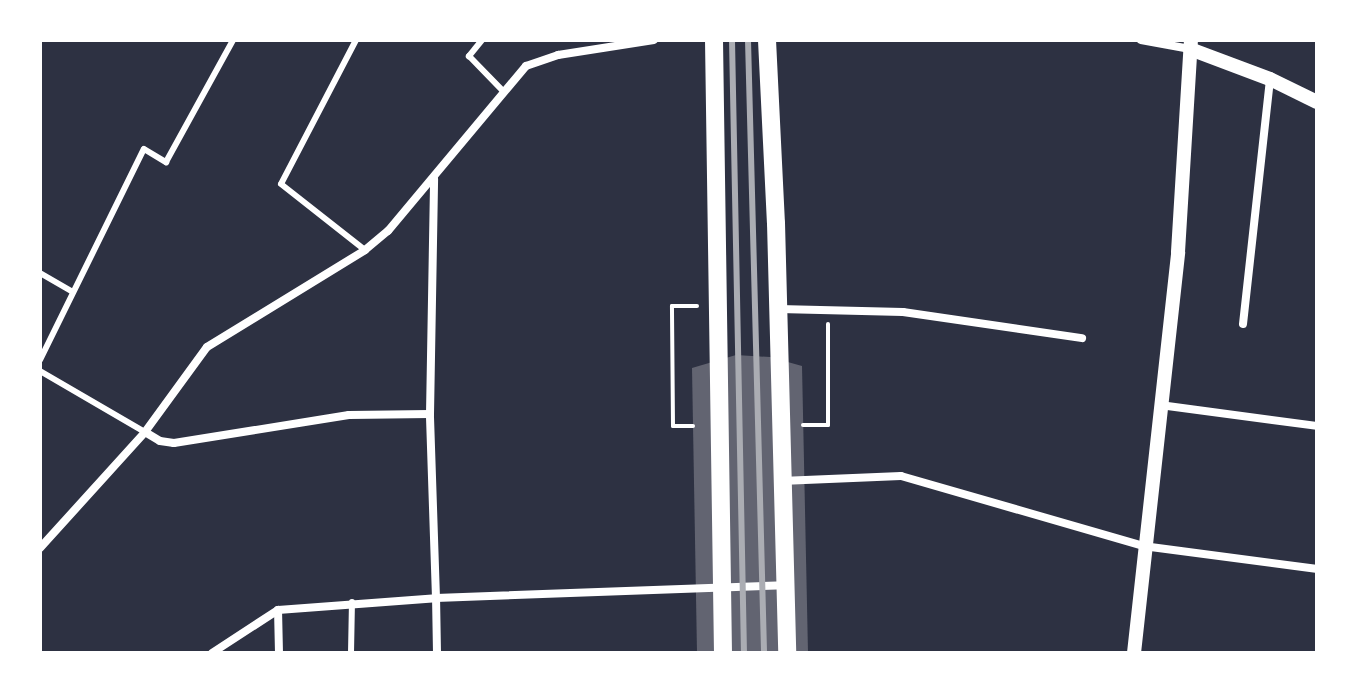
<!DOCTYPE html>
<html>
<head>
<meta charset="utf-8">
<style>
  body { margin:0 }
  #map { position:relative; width:1357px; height:693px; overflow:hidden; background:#2d3142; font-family:"Alegreya Sans",sans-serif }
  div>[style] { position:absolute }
  .building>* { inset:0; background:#626471 }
  .path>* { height:4px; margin:-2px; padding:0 2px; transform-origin:2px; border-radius:2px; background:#fff }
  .service>* { height:6px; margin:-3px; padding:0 3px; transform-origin:3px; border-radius:3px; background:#fff }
  .minor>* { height:8px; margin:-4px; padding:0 4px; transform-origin:4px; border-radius:4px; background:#fff }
  .tertiary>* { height:14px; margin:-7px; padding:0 7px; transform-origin:7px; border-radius:7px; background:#fff }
  .primary>* { height:18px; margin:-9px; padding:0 9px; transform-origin:9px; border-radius:9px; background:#fff }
  .rail>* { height:6px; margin:-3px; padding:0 3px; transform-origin:3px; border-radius:3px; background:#abadb3 }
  span { translate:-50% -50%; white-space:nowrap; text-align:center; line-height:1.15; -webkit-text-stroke:7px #fff; paint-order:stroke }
  .frame { position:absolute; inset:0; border:42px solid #fff; pointer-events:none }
</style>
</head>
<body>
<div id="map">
  <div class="building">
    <i style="clip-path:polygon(736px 355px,770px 357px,802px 366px,808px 653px,697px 653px,692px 368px)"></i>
  </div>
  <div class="path">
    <i style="left:803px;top:425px;width:25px"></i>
    <i style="left:828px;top:425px;width:101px;rotate:-90deg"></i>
    <i style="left:693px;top:426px;width:20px;rotate:180deg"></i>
    <i style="left:673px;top:426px;width:120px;rotate:-90.5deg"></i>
    <i style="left:672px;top:306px;width:25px"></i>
  </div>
  <div class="service">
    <i style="left:356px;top:40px;width:162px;rotate:117.5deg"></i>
    <i style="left:281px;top:184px;width:107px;rotate:38.2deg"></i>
    <i style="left:482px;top:40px;width:21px;rotate:129deg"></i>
    <i style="left:469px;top:56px;width:50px;rotate:45.8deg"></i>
    <i style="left:40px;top:273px;width:38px;rotate:30deg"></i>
    <i style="left:40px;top:360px;width:235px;rotate:-63.8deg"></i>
    <i style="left:144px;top:149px;width:26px;rotate:31deg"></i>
    <i style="left:166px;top:162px;width:139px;rotate:-61.2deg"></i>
    <i style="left:40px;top:371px;width:121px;rotate:30.2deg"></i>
    <i style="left:351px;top:653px;width:51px;rotate:-88.9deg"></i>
  </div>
  <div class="minor">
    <i style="left:1141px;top:40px;width:50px;rotate:10.4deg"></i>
    <i style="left:779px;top:309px;width:124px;rotate:1.4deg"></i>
    <i style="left:903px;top:312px;width:181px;rotate:8.3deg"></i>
    <i style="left:1243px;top:324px;width:246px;rotate:-83.7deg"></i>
    <i style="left:1160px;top:405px;width:158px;rotate:7.6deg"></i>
    <i style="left:145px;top:432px;width:17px;rotate:31deg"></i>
    <i style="left:160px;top:441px;width:14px;rotate:8deg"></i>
    <i style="left:174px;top:443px;width:177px;rotate:-9.1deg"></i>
    <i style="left:349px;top:415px;width:81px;rotate:-0.7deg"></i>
    <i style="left:781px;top:481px;width:120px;rotate:-2.4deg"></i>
    <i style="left:901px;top:476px;width:252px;rotate:16.1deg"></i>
    <i style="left:1143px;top:546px;width:176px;rotate:7.5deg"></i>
    <i style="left:40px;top:548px;width:156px;rotate:-47.8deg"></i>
    <i style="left:145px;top:432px;width:105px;rotate:-53.9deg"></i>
    <i style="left:207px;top:347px;width:185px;rotate:-31.5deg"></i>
    <i style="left:365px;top:250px;width:30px;rotate:-40deg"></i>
    <i style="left:388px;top:231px;width:215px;rotate:-50.1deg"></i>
    <i style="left:526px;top:66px;width:34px;rotate:-19deg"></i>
    <i style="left:558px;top:55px;width:97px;rotate:-8.9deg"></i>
    <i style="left:212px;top:653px;width:79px;rotate:-33.1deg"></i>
    <i style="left:279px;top:653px;width:43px;rotate:-91.3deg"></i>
    <i style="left:278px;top:610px;width:158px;rotate:-4.3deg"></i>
    <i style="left:436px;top:598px;width:184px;rotate:-91.9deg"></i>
    <i style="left:430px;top:414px;width:235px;rotate:-89deg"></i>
    <i style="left:437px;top:653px;width:55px;rotate:-91deg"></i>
    <i style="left:436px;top:598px;width:348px;rotate:-2.1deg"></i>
  </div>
  <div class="tertiary">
    <i style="left:1190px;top:49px;width:85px;rotate:20.6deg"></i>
    <i style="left:1270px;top:79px;width:52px;rotate:26.1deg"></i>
    <i style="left:1134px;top:653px;width:403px;rotate:-83.7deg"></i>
    <i style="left:1178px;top:252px;width:212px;rotate:-86.5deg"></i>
  </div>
  <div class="primary">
    <i style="left:714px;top:40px;width:613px;rotate:89.16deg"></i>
    <i style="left:767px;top:40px;width:183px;rotate:87.2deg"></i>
    <i style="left:776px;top:223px;width:430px;rotate:88.5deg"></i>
  </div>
  <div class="rail">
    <i style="left:732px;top:40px;width:613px;rotate:88.88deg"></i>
    <i style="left:748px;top:40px;width:613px;rotate:88.5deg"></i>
  </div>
  <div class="frame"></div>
</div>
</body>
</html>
